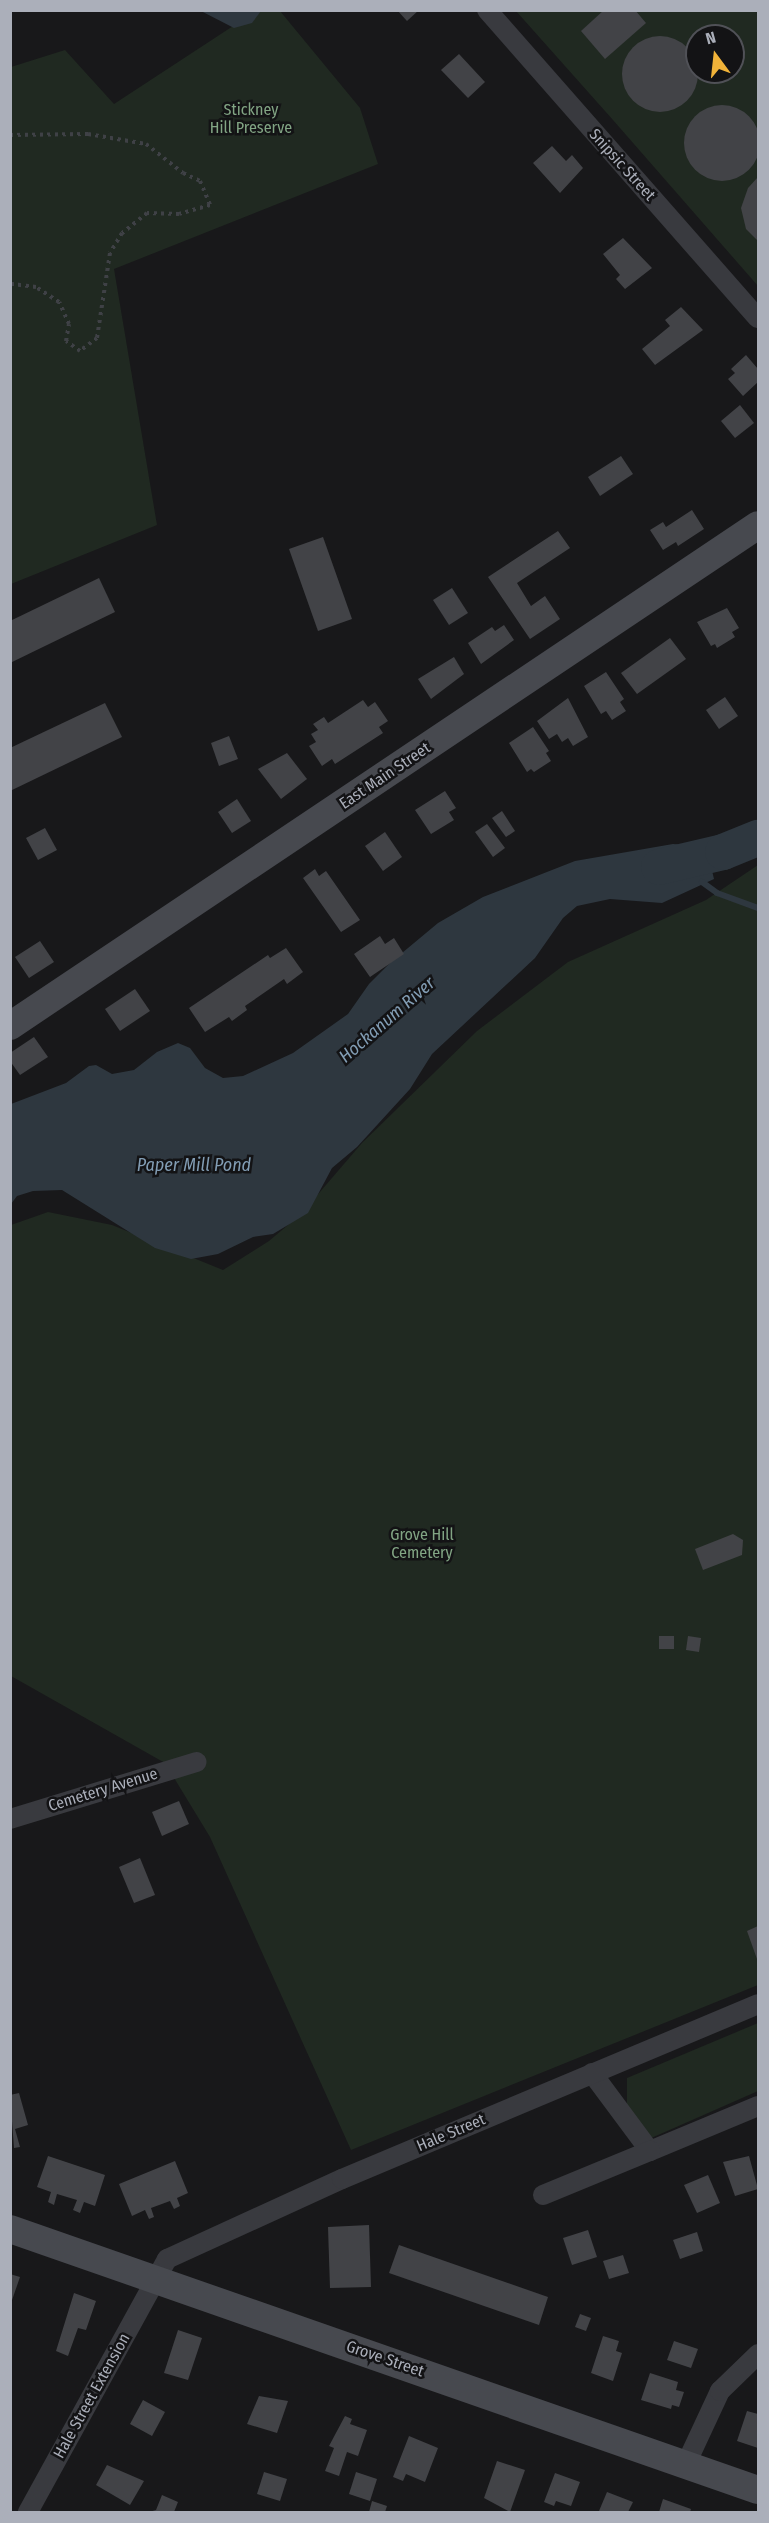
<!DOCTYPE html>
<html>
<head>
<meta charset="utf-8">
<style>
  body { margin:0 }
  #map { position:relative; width:769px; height:2523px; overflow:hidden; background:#18181a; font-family:"Fira Sans Condensed",sans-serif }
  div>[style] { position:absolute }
  .green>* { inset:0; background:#202921 }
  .water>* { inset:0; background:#2e373f }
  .stream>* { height:6px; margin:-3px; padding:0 3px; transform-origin:3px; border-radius:3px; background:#2e373f }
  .river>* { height:36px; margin:-18px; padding:0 18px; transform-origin:18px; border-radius:18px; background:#2e373f }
  .building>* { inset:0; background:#424347 }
  .round { border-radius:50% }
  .path>* { height:4px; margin-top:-2px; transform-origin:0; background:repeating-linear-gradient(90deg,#3f4146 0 3px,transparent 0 7.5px) }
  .street>* { height:20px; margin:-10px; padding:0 10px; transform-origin:10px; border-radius:10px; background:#393a3f }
  .secondary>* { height:28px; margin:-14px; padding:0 14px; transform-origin:14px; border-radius:14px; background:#47494f }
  span { translate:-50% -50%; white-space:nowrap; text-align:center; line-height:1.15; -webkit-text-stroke:5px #131315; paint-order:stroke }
  .park-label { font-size:16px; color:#82a584 }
  .street-label { font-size:16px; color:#abafba }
  .water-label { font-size:18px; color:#829db4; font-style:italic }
  .frame { position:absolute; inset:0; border:12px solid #abafba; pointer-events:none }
  .north { position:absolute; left:685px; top:24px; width:60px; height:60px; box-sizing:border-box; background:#131315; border:2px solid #505157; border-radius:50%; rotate:345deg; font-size:16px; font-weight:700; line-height:24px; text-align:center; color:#abafba }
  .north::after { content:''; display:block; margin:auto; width:21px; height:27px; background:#f1b339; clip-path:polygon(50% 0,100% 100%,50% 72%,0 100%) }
</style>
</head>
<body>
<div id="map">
  <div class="green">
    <i style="clip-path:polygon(256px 11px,280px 11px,360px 108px,378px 164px,114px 269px,157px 525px,11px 584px,11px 67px,65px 50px,114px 104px)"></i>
    <i style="clip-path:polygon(evenodd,516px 11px,758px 11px,758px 286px,613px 120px,516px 11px,697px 36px,733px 36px,733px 72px,697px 72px,697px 36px)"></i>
    <i style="clip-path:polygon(758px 865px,758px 1985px,351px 2150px,210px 1837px,165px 1763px,11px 1676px,11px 1225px,48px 1212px,112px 1225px,223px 1270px,269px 1241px,301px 1214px,362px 1143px,477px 1031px,568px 962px,706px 900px)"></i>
    <i style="clip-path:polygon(758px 2023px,758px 2091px,649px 2139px,627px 2116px,627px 2078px)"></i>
  </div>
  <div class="water">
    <i style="clip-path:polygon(201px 11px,261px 11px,252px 23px,234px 28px)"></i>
    <i style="clip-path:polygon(673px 844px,695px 846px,710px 862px,714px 879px,662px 903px,610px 899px,577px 906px,563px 918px,535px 958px,432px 1054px,410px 1089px,357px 1147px,332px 1168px,308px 1213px,273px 1234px,253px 1237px,218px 1254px,191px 1259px,155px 1248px,62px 1190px,33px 1191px,17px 1196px,11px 1204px,11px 1104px,66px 1083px,89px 1066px,96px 1065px,112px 1074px,134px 1070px,157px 1052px,178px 1043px,190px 1048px,205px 1068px,223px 1078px,243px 1076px,293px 1053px,348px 1014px,369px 984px,390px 963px,438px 923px,483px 897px,575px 861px)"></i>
  </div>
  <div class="stream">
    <i style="left:702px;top:882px;width:19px;rotate:36deg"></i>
    <i style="left:717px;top:893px;width:44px;rotate:20.1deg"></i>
  </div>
  <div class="river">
    <i style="left:659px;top:867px;width:66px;rotate:-13.2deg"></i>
    <i style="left:723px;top:852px;width:38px;rotate:-22deg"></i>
  </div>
  <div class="building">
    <i style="clip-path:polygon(397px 10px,419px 10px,407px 21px)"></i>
    <i style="clip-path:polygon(604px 10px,635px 10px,646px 23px,605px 59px,581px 31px)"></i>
    <i class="round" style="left:622px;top:36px;width:76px;height:76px"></i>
    <i style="clip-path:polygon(459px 54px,485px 82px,468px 98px,441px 70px)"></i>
    <i class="round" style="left:684px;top:105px;width:76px;height:76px"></i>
    <i style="clip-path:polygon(552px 146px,566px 161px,572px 155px,583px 168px,560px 193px,533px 163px)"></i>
    <i style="clip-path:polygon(758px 177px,758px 241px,746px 229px,741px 208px,748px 188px)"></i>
    <i style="clip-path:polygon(623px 238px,652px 268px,625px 289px,616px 279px,620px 275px,603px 254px)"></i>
    <i style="clip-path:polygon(681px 307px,703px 330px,655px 365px,642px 349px,670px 326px,665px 320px)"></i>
    <i style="clip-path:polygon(746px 355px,758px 369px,758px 382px,743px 396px,728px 379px,735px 373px,731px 369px)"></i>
    <i style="clip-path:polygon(740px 405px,754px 423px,735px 438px,721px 421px)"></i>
    <i style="clip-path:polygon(621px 456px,633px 474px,600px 496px,588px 477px)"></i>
    <i style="clip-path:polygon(692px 510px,704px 529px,678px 546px,676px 542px,663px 550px,650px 530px,663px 522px,666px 527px)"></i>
    <i style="clip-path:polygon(558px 531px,570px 548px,517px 583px,531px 606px,545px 596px,560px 619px,530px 639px,488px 577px)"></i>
    <i style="clip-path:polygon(323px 537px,352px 619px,318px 631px,289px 549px)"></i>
    <i style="clip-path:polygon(99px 578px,115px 612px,10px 663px,10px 621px)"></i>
    <i style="clip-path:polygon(452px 588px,468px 613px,449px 625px,433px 600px)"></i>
    <i style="clip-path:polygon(727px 608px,739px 628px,732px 632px,735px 637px,717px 648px,715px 644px,711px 646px,697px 622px)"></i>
    <i style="clip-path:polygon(504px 625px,514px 640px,481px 664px,468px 643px,492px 627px,495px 631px)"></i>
    <i style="clip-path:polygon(670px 638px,686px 659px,637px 694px,621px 673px)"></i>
    <i style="clip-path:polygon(454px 657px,464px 674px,431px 699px,418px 679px)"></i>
    <i style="clip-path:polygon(606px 672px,624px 699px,620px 702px,626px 711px,612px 720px,606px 711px,601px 714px,584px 686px)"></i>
    <i style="clip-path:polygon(725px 697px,738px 716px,719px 729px,706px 710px)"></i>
    <i style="clip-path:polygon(568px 698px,588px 737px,573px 746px,568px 738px,562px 742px,557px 734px,549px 739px,537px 721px)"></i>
    <i style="clip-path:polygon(363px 700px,368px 707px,375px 702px,388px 721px,379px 727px,383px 733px,335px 764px,332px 759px,322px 766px,309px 746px,316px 742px,311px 734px,318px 730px,313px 724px,324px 717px,328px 723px)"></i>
    <i style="clip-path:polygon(105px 703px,122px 737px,10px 791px,10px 748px)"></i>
    <i style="clip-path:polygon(533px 727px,549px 751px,546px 753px,551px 761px,534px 772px,531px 769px,527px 772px,509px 743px)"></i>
    <i style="clip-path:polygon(229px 736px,238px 759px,219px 766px,211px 743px)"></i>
    <i style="clip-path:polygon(287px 753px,307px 779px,281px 799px,258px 769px)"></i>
    <i style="clip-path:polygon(445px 791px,456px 808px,449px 812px,454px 820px,431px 834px,415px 810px)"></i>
    <i style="clip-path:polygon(237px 799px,251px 821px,232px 833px,218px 812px)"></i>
    <i style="clip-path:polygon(502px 811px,515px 831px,506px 837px,492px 818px)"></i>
    <i style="clip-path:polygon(487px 824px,505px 848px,493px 857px,475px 832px)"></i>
    <i style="clip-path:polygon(45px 828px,57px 850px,38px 860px,26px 838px)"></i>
    <i style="clip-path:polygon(385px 832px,402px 857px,383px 871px,365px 846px)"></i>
    <i style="clip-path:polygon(315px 869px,319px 876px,326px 871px,360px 920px,341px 932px,303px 878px)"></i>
    <i style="clip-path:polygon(380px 936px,385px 944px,394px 938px,404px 954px,370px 977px,354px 954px)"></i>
    <i style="clip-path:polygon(40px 941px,54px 962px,29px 978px,15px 957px)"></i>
    <i style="clip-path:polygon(286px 948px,303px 972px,287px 984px,284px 979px,245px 1006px,247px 1010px,232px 1021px,229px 1017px,205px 1032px,189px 1008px,268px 955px,270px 958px)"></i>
    <i style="clip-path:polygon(135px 989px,150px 1011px,120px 1031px,105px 1009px)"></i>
    <i style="clip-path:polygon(34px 1037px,48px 1057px,20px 1075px,10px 1061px,10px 1053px)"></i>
    <i style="clip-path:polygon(733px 1534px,743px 1540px,742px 1555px,703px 1570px,695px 1549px)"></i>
    <i style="clip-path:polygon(659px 1636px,674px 1636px,674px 1649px,659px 1649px)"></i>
    <i style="clip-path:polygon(688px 1636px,701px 1638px,699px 1652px,686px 1650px)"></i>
    <i style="clip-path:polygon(179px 1801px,189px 1824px,162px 1836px,152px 1812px)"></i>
    <i style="clip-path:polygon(140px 1858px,155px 1895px,134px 1903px,119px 1867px)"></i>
    <i style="clip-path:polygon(758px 1926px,758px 1959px,757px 1959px,747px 1931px)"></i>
    <i style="clip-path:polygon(19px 2093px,28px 2125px,15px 2129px,20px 2147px,14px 2148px,10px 2095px)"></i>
    <i style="clip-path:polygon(48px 2156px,105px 2175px,95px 2206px,84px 2202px,80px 2213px,73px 2210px,77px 2200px,57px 2194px,54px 2205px,48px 2202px,51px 2192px,37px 2187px)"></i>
    <i style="clip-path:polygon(749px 2156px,758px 2189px,735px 2196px,723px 2162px)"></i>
    <i style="clip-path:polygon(175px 2161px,188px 2193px,177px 2198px,180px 2206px,174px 2209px,170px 2201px,151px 2208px,154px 2217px,149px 2219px,145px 2210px,132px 2216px,119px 2184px)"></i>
    <i style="clip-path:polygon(708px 2175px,720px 2203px,697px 2213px,684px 2185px)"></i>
    <i style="clip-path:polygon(369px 2225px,371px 2287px,330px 2288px,328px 2227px)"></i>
    <i style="clip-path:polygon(588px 2230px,597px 2257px,572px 2265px,563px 2238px)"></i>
    <i style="clip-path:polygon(697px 2232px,703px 2251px,680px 2259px,673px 2240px)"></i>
    <i style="clip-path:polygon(399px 2245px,548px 2297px,539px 2325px,389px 2273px)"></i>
    <i style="clip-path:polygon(623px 2255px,629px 2273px,609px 2279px,603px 2261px)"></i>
    <i style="clip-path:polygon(10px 2274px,20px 2277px,11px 2303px,10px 2303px)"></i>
    <i style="clip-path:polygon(74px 2293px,96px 2301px,86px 2330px,78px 2328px,68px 2356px,56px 2351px)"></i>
    <i style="clip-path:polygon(580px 2314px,591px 2318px,586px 2331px,575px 2327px)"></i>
    <i style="clip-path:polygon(178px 2330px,202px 2338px,188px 2380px,164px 2373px)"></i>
    <i style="clip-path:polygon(603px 2336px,619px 2341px,616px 2351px,622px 2353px,613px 2381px,591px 2373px)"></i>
    <i style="clip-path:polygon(674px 2341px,698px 2349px,691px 2368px,667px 2360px)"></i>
    <i style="clip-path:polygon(650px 2373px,678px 2382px,676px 2390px,684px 2392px,679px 2407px,672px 2405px,671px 2409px,641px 2400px)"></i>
    <i style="clip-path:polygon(259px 2396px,288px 2401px,277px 2433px,247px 2424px)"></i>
    <i style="clip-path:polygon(143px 2400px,165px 2412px,152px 2436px,130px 2424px)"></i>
    <i style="clip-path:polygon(747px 2411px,758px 2414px,758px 2448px,737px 2441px)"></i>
    <i style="clip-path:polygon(345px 2416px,352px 2419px,350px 2424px,367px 2430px,358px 2456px,347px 2452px,339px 2476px,325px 2471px,334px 2448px,329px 2446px)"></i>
    <i style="clip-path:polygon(409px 2436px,438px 2448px,425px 2482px,406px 2474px,403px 2481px,393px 2477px)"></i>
    <i style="clip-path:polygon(497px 2461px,525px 2470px,510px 2512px,484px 2498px)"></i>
    <i style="clip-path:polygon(107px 2465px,144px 2481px,130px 2505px,96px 2485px)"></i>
    <i style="clip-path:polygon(264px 2472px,287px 2479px,280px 2501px,257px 2494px)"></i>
    <i style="clip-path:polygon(356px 2472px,377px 2479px,370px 2501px,349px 2494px)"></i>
    <i style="clip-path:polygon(555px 2473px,580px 2482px,571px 2506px,556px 2501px,554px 2506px,544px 2502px)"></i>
    <i style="clip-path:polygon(607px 2492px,633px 2502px,628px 2512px,599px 2511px)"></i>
    <i style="clip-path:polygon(162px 2495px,178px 2502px,174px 2512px,149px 2512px,156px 2510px)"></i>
    <i style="clip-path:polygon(663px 2499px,691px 2509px,690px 2512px,659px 2512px)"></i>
    <i style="clip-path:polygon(372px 2501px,387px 2506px,385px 2512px,369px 2512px)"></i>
  </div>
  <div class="path">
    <i style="left:10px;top:135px;width:78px;rotate:-0.7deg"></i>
    <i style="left:88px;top:134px;width:59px;rotate:9.8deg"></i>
    <i style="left:146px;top:144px;width:47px;rotate:38.1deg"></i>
    <i style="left:183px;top:173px;width:19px;rotate:25deg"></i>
    <i style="left:200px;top:181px;width:26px;rotate:67deg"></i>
    <i style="left:210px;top:205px;width:32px;rotate:164deg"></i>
    <i style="left:179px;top:214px;width:32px;rotate:-178deg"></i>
    <i style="left:147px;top:213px;width:32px;rotate:141deg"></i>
    <i style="left:122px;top:233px;width:23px;rotate:121deg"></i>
    <i style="left:110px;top:253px;width:86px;rotate:98.7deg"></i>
    <i style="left:97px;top:338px;width:21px;rotate:143deg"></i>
    <i style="left:80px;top:351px;width:17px;rotate:-144deg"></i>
    <i style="left:66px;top:341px;width:17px;rotate:-80deg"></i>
    <i style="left:69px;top:324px;width:24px;rotate:-114deg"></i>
    <i style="left:59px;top:302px;width:27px;rotate:-147deg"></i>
    <i style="left:36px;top:287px;width:26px;rotate:-173deg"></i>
  </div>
  <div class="street">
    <i style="left:487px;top:10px;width:410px;rotate:48.7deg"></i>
    <i style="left:10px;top:1819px;width:195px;rotate:-17deg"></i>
    <i style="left:592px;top:2073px;width:97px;rotate:53.4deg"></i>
    <i style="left:650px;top:2151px;width:117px;rotate:-22.6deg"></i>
    <i style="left:543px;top:2195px;width:116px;rotate:-22.4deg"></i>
    <i style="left:686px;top:2464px;width:81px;rotate:-65deg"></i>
    <i style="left:720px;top:2391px;width:53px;rotate:-44.2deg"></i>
    <i style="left:28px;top:2512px;width:289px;rotate:-61.2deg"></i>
    <i style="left:167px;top:2259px;width:192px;rotate:-24.6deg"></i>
    <i style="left:342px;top:2179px;width:451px;rotate:-22.8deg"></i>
  </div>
  <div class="secondary">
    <i style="left:10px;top:1026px;width:900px;rotate:-33.81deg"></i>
    <i style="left:10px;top:2229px;width:792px;rotate:19.24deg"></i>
  </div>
  <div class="park-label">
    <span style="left:251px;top:119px">Stickney<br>Hill Preserve</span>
    <span style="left:422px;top:1544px">Grove Hill<br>Cemetery</span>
  </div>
  <div class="street-label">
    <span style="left:622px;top:165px;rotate:48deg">Snipsic Street</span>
    <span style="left:385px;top:776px;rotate:-34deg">East Main Street</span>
    <span style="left:103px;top:1790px;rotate:-17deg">Cemetery Avenue</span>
    <span style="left:451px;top:2133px;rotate:-23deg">Hale Street</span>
    <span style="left:385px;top:2359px;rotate:19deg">Grove Street</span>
    <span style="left:92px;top:2396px;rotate:-61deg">Hale Street Extension</span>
  </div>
  <div class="water-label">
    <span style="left:387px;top:1020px;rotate:-41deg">Hockanum River</span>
    <span style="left:194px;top:1165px">Paper Mill Pond</span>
  </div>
  <div class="frame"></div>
  <div class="north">N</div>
</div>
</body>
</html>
